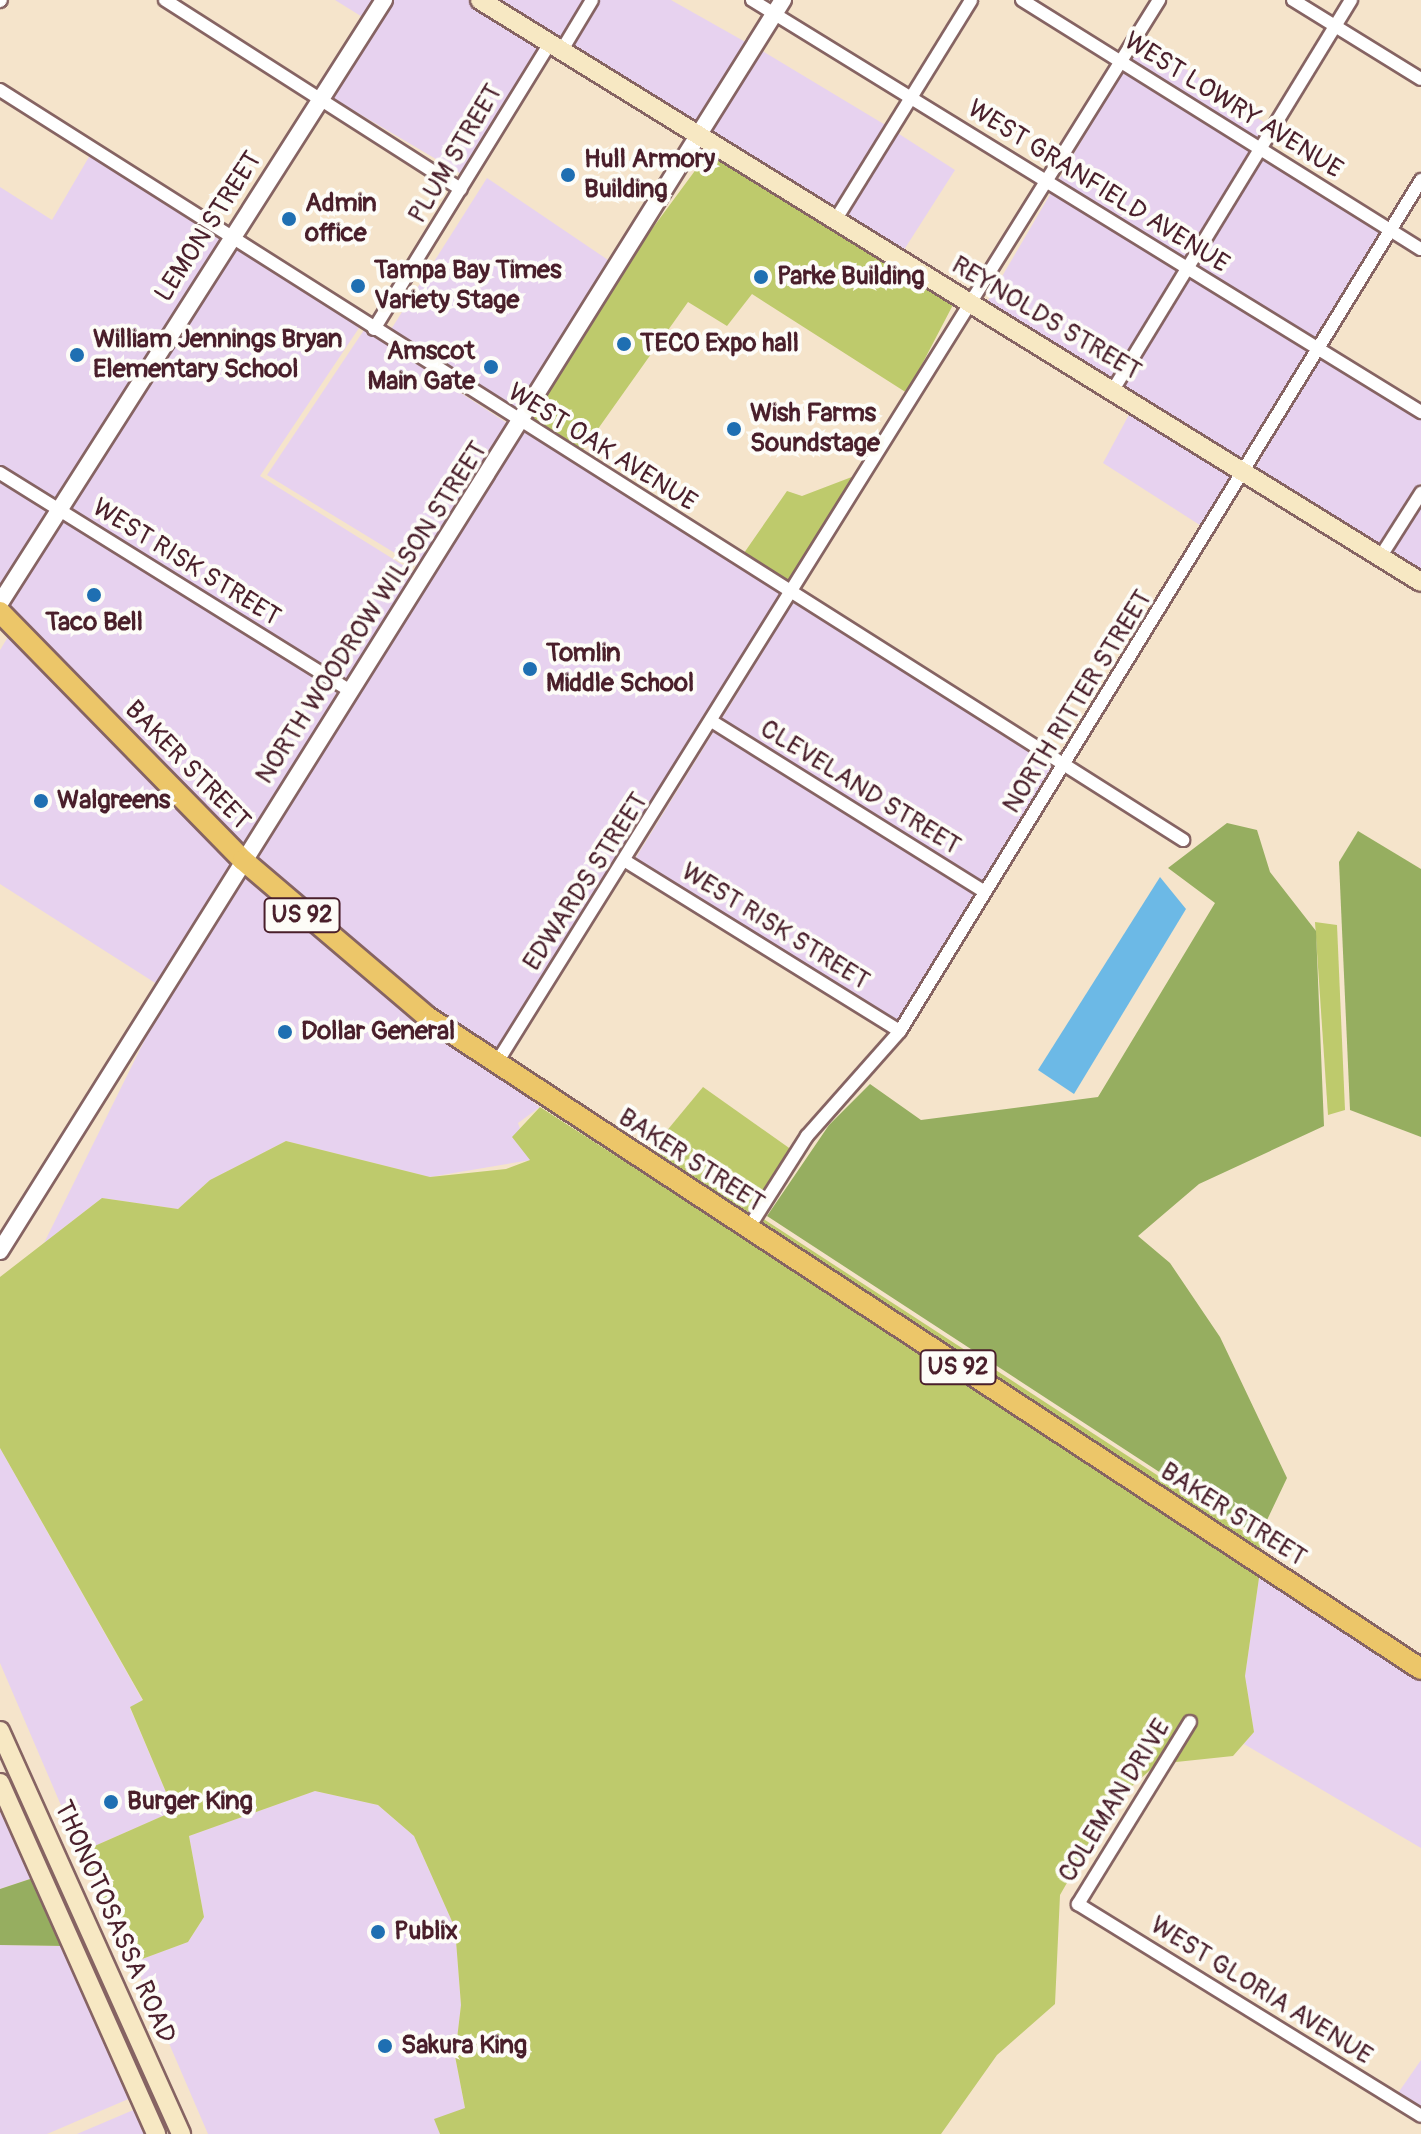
<!DOCTYPE html>
<html>
<head>
<meta charset="utf-8">
<style>
  body { margin:0 }
  #map { position:relative; width:1421px; height:2134px; overflow:hidden; background:#f5e4cb; font-family:Pangolin,sans-serif }
  div>[style] { position:absolute }
  .built>* { inset:0; background:#e7d2ef }
  .green>* { inset:0; background:#beca6c }
  .forest>* { inset:0; background:#96ae60 }
  .water>* { inset:0; background:#6cb9e6 }
  .roads { filter:drop-shadow(2px 0 #866463) drop-shadow(-2px 0 #866463) drop-shadow(0 2px #866463) drop-shadow(0 -2px #866463) }
  .minor>* { height:12px; margin:-6px; padding:0 6px; transform-origin:6px; border-radius:6px; background:#fff }
  .tertiary>* { height:16px; margin:-8px; padding:0 8px; transform-origin:8px; border-radius:8px; background:#fff }
  .secondary>* { height:18px; margin:-9px; padding:0 9px; transform-origin:9px; border-radius:9px; background:#f7e8c3 }
  .primary>* { height:20px; margin:-10px; padding:0 10px; transform-origin:10px; border-radius:10px; background:#ecc669 }
  .dots>* { width:22px; height:22px; translate:-50% -50%; box-sizing:border-box; border:4px solid #fdfcf7; border-radius:50% }
  span { translate:-50% -50%; white-space:nowrap; text-align:center; line-height:1.15; -webkit-text-stroke:8px #fdfcf7; paint-order:stroke }
  .shield-label span { padding:2px 6px; background:#fdfcf7; border:2px solid; border-radius:6px; -webkit-text-stroke-width:0 }
  .shield-label { font-size:24px; color:#4a1f2b; font-weight:700 }
  .street-label { font-size:26px; color:#4a1f2b }
  .poi-label { font-size:26px; color:#4a1f2b; font-weight:700 }
  .left { translate:0 -50%; text-align:left }
  .right { translate:-100% -50%; text-align:right }
</style>
</head>
<body>
<div id="map">
  <div class="built">
    <i style="clip-path:polygon(335px 0,378px 0,364px 18px)"></i>
    <i style="clip-path:polygon(391px 0,468px 0,545px 47px,463px 175px,329px 96px)"></i>
    <i style="clip-path:polygon(493px 0,586px 0,560px 42px)"></i>
    <i style="clip-path:polygon(599px 0,671px 0,749px 44px,698px 126px,570px 47px)"></i>
    <i style="clip-path:polygon(1142px 39px,1268px 125px,1259px 140px,1130px 59px)"></i>
    <i style="clip-path:polygon(759px 49px,887px 126px,835px 211px,708px 132px)"></i>
    <i style="clip-path:polygon(1123px 70px,1252px 151px,1112px 381px,987px 302px)"></i>
    <i style="clip-path:polygon(896px 132px,955px 170px,902px 253px,844px 217px)"></i>
    <i style="clip-path:polygon(93px 150px,363px 322px,260px 476px,422px 577px,521px 424px,793px 593px,496px 1064px,243px 860px,349px 691px,0 473px,0 187px,52px 220px)"></i>
    <i style="clip-path:polygon(1262px 157px,1382px 232px,1246px 463px,1121px 388px)"></i>
    <i style="clip-path:polygon(487px 178px,614px 264px,520px 416px,390px 331px)"></i>
    <i style="clip-path:polygon(364px 330px,513px 427px,421px 569px,267px 475px)"></i>
    <i style="clip-path:polygon(1327px 344px,1421px 404px,1421px 483px,1380px 548px,1255px 469px)"></i>
    <i style="clip-path:polygon(1132px 409px,1240px 474px,1206px 529px,1103px 463px)"></i>
    <i style="clip-path:polygon(0 480px,48px 510px,0 592px)"></i>
    <i style="clip-path:polygon(1421px 504px,1421px 574px,1389px 554px)"></i>
    <i style="clip-path:polygon(58px 516px,341px 693px,242px 850px,7px 602px)"></i>
    <i style="clip-path:polygon(794px 601px,1059px 764px,982px 883px,721px 720px)"></i>
    <i style="clip-path:polygon(11px 632px,236px 861px,160px 986px,0 884px,0 650px)"></i>
    <i style="clip-path:polygon(714px 731px,975px 894px,899px 1022px,635px 859px)"></i>
    <i style="clip-path:polygon(244px 869px,360px 973px,540px 1107px,518px 1123px,531px 1160px,430px 1177px,286px 1141px,210px 1180px,178px 1209px,102px 1198px,44px 1243px,166px 997px)"></i>
    <i style="clip-path:polygon(0 1448px,143px 1701px,130px 1708px,174px 1811px,81px 1852px,0 1663px)"></i>
    <i style="clip-path:polygon(1260px 1571px,1421px 1677px,1421px 1848px,1244px 1744px,1254px 1732px,1245px 1676px)"></i>
    <i style="clip-path:polygon(315px 1791px,378px 1805px,414px 1836px,455px 1928px,461px 2005px,455px 2056px,465px 2109px,435px 2119px,440px 2134px,208px 2134px,134px 1962px,188px 1942px,204px 1917px,189px 1836px)"></i>
    <i style="clip-path:polygon(0 1808px,33px 1878px,0 1889px)"></i>
    <i style="clip-path:polygon(0 1945px,65px 1946px,133px 2097px,47px 2134px,0 2134px)"></i>
    <i style="clip-path:polygon(1421px 2060px,1421px 2112px,1396px 2096px)"></i>
    <i style="clip-path:polygon(138px 2108px,150px 2134px,77px 2134px)"></i>
  </div>
  <div class="green">
    <i style="clip-path:polygon(711px 149px,955px 301px,907px 393px,752px 294px,727px 326px,688px 302px,583px 450px,532px 418px,632px 256px)"></i>
    <i style="clip-path:polygon(857px 475px,789px 582px,744px 553px,787px 491px,802px 496px)"></i>
    <i style="clip-path:polygon(1315px 922px,1337px 925px,1345px 1110px,1328px 1115px)"></i>
    <i style="clip-path:polygon(703px 1087px,792px 1150px,747px 1221px,656px 1158px,655px 1145px)"></i>
    <i style="clip-path:polygon(540px 1107px,1260px 1571px,1245px 1676px,1254px 1732px,1233px 1756px,1157px 1764px,1112px 1804px,1060px 1895px,1055px 2004px,997px 2055px,941px 2134px,440px 2134px,434px 2119px,465px 2108px,455px 2056px,461px 2005px,455px 1928px,414px 1836px,378px 1805px,315px 1791px,189px 1836px,204px 1917px,188px 1942px,134px 1962px,81px 1852px,174px 1811px,130px 1707px,143px 1700px,0 1448px,0 1277px,102px 1198px,178px 1209px,210px 1180px,286px 1141px,430px 1177px,506px 1169px,530px 1160px,512px 1137px)"></i>
    <i style="clip-path:polygon(762px 1218px,1260px 1542px,1260px 1557px,756px 1227px)"></i>
  </div>
  <div class="forest">
    <i style="clip-path:polygon(1227px 823px,1257px 830px,1270px 872px,1316px 931px,1324px 1126px,1199px 1184px,1138px 1236px,1170px 1263px,1220px 1337px,1287px 1478px,1259px 1537px,767px 1216px,829px 1125px,870px 1084px,921px 1120px,1098px 1097px,1215px 903px,1168px 868px)"></i>
    <i style="clip-path:polygon(1358px 831px,1421px 869px,1421px 1137px,1350px 1110px,1339px 862px)"></i>
    <i style="clip-path:polygon(33px 1878px,65px 1946px,0 1945px,0 1889px)"></i>
  </div>
  <div class="water">
    <i style="clip-path:polygon(1160px 877px,1186px 909px,1074px 1094px,1038px 1070px)"></i>
  </div>
  <div class="roads">
    <div class="minor">
      <i style="left:165px;top:0;width:351px;rotate:32.6deg"></i>
      <i style="left:752px;top:0;width:786px;rotate:31.63deg"></i>
      <i style="left:1022px;top:0;width:470px;rotate:32deg"></i>
      <i style="left:1293px;top:0;width:150px;rotate:31.7deg"></i>
      <i style="left:0;top:1px;width:1px;rotate:-45deg"></i>
      <i style="left:562px;top:50px;width:58px;rotate:-59deg"></i>
      <i style="left:0;top:90px;width:1401px;rotate:32.37deg"></i>
      <i style="left:836px;top:219px;width:257px;rotate:-58.3deg"></i>
      <i style="left:374px;top:329px;width:336px;rotate:-58.4deg"></i>
      <i style="left:1113px;top:390px;width:457px;rotate:-58.6deg"></i>
      <i style="left:0;top:473px;width:411px;rotate:31.9deg"></i>
      <i style="left:1381px;top:556px;width:75px;rotate:-57.6deg"></i>
      <i style="left:713px;top:722px;width:319px;rotate:32deg"></i>
      <i style="left:627px;top:862px;width:321px;rotate:31.8deg"></i>
      <i style="left:496px;top:1064px;width:1254px;rotate:-58.07deg"></i>
      <i style="left:748px;top:1229px;width:110px;rotate:-57.6deg"></i>
      <i style="left:807px;top:1136px;width:140px;rotate:-48.5deg"></i>
      <i style="left:900px;top:1031px;width:998px;rotate:-58.52deg"></i>
      <i style="left:1190px;top:1722px;width:214px;rotate:121.6deg"></i>
      <i style="left:1078px;top:1904px;width:403px;rotate:31.7deg"></i>
    </div>
    <div class="tertiary">
      <i style="left:0;top:603px;width:715px;rotate:-57.51deg"></i>
      <i style="left:0;top:1251px;width:1476px;rotate:-57.96deg"></i>
    </div>
    <div class="secondary">
      <i style="left:480px;top:0;width:1106px;rotate:31.74deg"></i>
      <i style="left:0;top:1731px;width:442px;rotate:65.8deg"></i>
      <i style="left:0;top:1783px;width:384px;rotate:66deg"></i>
    </div>
    <div class="primary">
      <i style="left:0;top:612px;width:347px;rotate:45.6deg"></i>
      <i style="left:243px;top:860px;width:240px;rotate:40.4deg"></i>
      <i style="left:426px;top:1016px;width:1190px;rotate:33.28deg"></i>
    </div>
  </div>
  <div class="dots">
    <i style="left:568px;top:175px;background:#1f6fb2"></i>
    <i style="left:289px;top:219px;background:#1f6fb2"></i>
    <i style="left:761px;top:277px;background:#1f6fb2"></i>
    <i style="left:358px;top:286px;background:#1f6fb2"></i>
    <i style="left:624px;top:344px;background:#1f6fb2"></i>
    <i style="left:77px;top:355px;background:#1f6fb2"></i>
    <i style="left:491px;top:367px;background:#1f6fb2"></i>
    <i style="left:734px;top:429px;background:#1f6fb2"></i>
    <i style="left:94px;top:595px;background:#1f6fb2"></i>
    <i style="left:530px;top:669px;background:#1f6fb2"></i>
    <i style="left:41px;top:801px;background:#1f6fb2"></i>
    <i style="left:285px;top:1032px;background:#1f6fb2"></i>
    <i style="left:111px;top:1802px;background:#1f6fb2"></i>
    <i style="left:378px;top:1932px;background:#1f6fb2"></i>
    <i style="left:385px;top:2046px;background:#1f6fb2"></i>
  </div>
  <div class="shield-label">
    <span style="left:302px;top:915px">US 92</span>
    <span style="left:958px;top:1367px">US 92</span>
  </div>
  <div class="street-label">
    <span style="left:1233px;top:106px;rotate:32deg">WEST LOWRY AVENUE</span>
    <span style="left:456px;top:154px;rotate:-59deg">PLUM STREET</span>
    <span style="left:1098px;top:187px;rotate:32deg">WEST GRANFIELD AVENUE</span>
    <span style="left:209px;top:227px;rotate:-57deg">LEMON STREET</span>
    <span style="left:1046px;top:319px;rotate:31deg">REYNOLDS STREET</span>
    <span style="left:602px;top:448px;rotate:32deg">WEST OAK AVENUE</span>
    <span style="left:186px;top:563px;rotate:32deg">WEST RISK STREET</span>
    <span style="left:372px;top:613px;rotate:-57deg">NORTH WOODROW WILSON STREET</span>
    <span style="left:1078px;top:702px;rotate:-58deg">NORTH RITTER STREET</span>
    <span style="left:187px;top:766px;rotate:46deg">BAKER STREET</span>
    <span style="left:860px;top:788px;rotate:32deg">CLEVELAND STREET</span>
    <span style="left:586px;top:882px;rotate:-57deg">EDWARDS STREET</span>
    <span style="left:775px;top:927px;rotate:32deg">WEST RISK STREET</span>
    <span style="left:691px;top:1161px;rotate:33deg">BAKER STREET</span>
    <span style="left:1233px;top:1515px;rotate:33deg">BAKER STREET</span>
    <span style="left:1115px;top:1801px;rotate:-58deg">COLEMAN DRIVE</span>
    <span style="left:114px;top:1922px;rotate:66deg">THONOTOSASSA ROAD</span>
    <span style="left:1261px;top:1991px;rotate:32deg">WEST GLORIA AVENUE</span>
  </div>
  <div class="poi-label">
    <span class="left" style="left:584px;top:175px">Hull Armory<br>Building</span>
    <span class="left" style="left:305px;top:219px">Admin<br>office</span>
    <span class="left" style="left:374px;top:286px">Tampa Bay Times<br>Variety Stage</span>
    <span class="left" style="left:777px;top:277px">Parke Building</span>
    <span class="left" style="left:93px;top:355px">William Jennings Bryan<br>Elementary School</span>
    <span class="left" style="left:640px;top:344px">TECO Expo hall</span>
    <span class="right" style="left:475px;top:367px">Amscot<br>Main Gate</span>
    <span class="left" style="left:750px;top:429px">Wish Farms<br>Soundstage</span>
    <span style="left:94px;top:623px">Taco Bell</span>
    <span class="left" style="left:546px;top:669px">Tomlin<br>Middle School</span>
    <span class="left" style="left:57px;top:801px">Walgreens</span>
    <span class="left" style="left:301px;top:1032px">Dollar General</span>
    <span class="left" style="left:127px;top:1802px">Burger King</span>
    <span class="left" style="left:394px;top:1932px">Publix</span>
    <span class="left" style="left:401px;top:2046px">Sakura King</span>
  </div>
</div>
</body>
</html>
